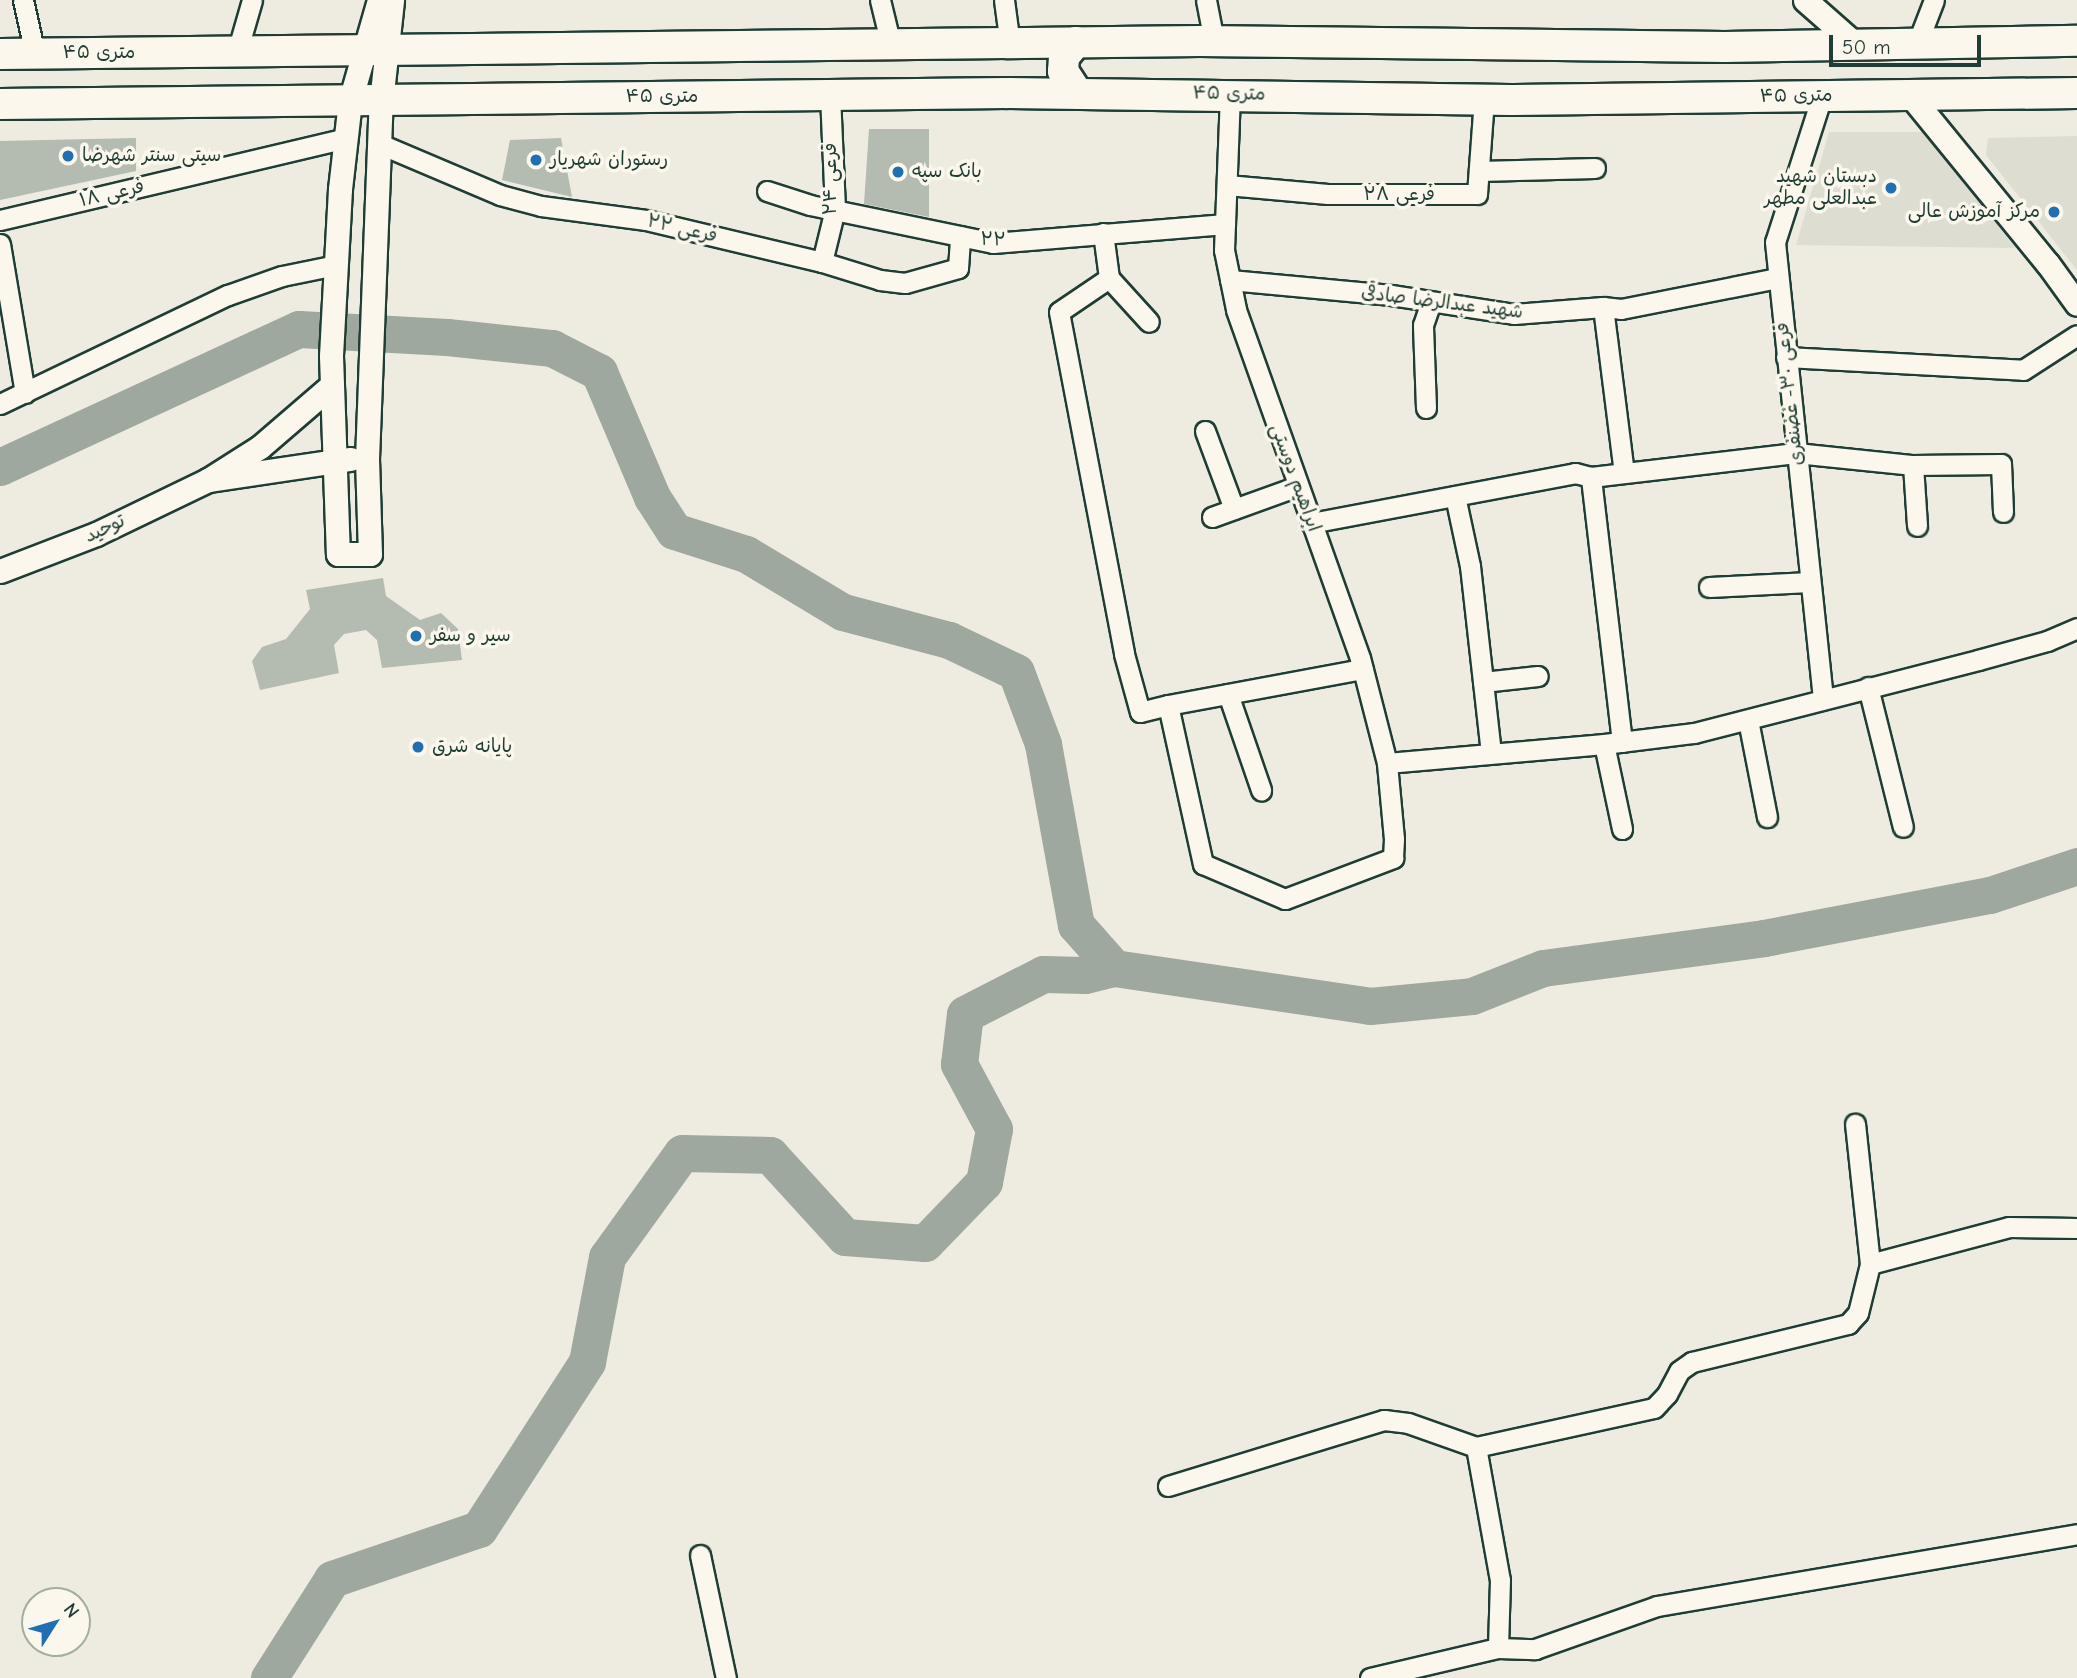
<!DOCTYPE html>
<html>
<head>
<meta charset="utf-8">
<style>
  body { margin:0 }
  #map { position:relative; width:2077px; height:1678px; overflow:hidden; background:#eeece1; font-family:"Comic Neue","Playpen Sans Arabic",sans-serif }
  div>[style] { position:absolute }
  .built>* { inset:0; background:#ddddd2 }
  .river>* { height:37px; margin:-18.5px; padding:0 18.5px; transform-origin:18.5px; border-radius:18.5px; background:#9fa89f }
  .building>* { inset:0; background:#b4bbb0 }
  .roads { filter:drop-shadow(2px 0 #1f3d34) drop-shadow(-2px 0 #1f3d34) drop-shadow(0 2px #1f3d34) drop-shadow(0 -2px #1f3d34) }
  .minor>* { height:19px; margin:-9.5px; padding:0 9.5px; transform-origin:9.5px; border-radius:9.5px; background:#fbf7ec }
  .tertiary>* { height:23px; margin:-11.5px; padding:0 11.5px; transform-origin:11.5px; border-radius:11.5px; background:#fbf7ec }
  .primary>* { height:30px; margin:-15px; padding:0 15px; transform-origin:15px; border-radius:15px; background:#fbf7ec }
  .dots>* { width:19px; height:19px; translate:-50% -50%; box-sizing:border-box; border:4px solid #fbf7ec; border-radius:50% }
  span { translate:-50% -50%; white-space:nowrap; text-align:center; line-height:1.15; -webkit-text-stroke:7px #fbf7ec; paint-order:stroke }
  .street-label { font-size:19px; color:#1f3d34 }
  .poi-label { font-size:19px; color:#1f3d34 }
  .left { translate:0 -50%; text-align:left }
  .right { translate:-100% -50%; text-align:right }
  .north { position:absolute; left:21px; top:1587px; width:70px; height:70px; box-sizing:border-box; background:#fbf7ec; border:2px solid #a3ada2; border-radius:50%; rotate:53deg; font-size:19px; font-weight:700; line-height:28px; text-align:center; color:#1f3d34 }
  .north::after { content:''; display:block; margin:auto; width:24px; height:32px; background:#1f6fb2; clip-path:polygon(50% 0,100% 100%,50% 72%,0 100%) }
  .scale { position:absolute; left:1829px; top:35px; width:152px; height:32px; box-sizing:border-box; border:4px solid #1f3d34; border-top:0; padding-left:9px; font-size:21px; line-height:24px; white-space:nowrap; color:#1f3d34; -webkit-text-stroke:5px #fbf7ec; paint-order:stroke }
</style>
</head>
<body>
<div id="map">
  <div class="built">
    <i style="clip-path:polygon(1829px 132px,1926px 132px,2015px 248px,1796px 245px)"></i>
    <i style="clip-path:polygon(2077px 136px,2077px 270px,1986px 155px,1988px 138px)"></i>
  </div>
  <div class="river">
    <i style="left:0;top:467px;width:329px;rotate:-24.8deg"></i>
    <i style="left:299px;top:329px;width:148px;rotate:3.1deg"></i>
    <i style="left:447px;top:337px;width:106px;rotate:6deg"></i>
    <i style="left:552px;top:348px;width:53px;rotate:27.1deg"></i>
    <i style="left:599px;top:372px;width:136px;rotate:67deg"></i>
    <i style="left:652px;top:497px;width:40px;rotate:57.1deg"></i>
    <i style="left:674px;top:531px;width:76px;rotate:17.7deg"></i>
    <i style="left:746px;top:554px;width:113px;rotate:30.9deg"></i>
    <i style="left:843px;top:612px;width:110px;rotate:14.8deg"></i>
    <i style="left:949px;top:640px;width:74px;rotate:25.5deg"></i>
    <i style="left:1016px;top:672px;width:77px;rotate:69.4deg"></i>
    <i style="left:1043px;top:744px;width:184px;rotate:79.7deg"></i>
    <i style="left:1076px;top:925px;width:57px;rotate:48.5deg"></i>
    <i style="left:1114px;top:968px;width:259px;rotate:8.4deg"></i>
    <i style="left:1370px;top:1006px;width:102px;rotate:-5.6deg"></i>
    <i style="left:1472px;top:996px;width:76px;rotate:-21.5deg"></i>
    <i style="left:1543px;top:968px;width:223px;rotate:-7.7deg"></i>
    <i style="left:1764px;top:938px;width:230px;rotate:-10.8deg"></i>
    <i style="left:1990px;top:895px;width:92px;rotate:-18.4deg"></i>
    <i style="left:269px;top:1678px;width:117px;rotate:-57.5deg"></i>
    <i style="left:332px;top:1579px;width:155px;rotate:-18.8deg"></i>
    <i style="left:479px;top:1529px;width:199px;rotate:-57.1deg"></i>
    <i style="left:587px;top:1362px;width:107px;rotate:-79.2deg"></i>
    <i style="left:607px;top:1257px;width:128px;rotate:-54.2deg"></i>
    <i style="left:682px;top:1153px;width:88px;rotate:1.3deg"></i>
    <i style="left:770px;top:1155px;width:111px;rotate:47.6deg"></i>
    <i style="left:845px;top:1237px;width:80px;rotate:4.3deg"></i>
    <i style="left:925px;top:1243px;width:85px;rotate:-46deg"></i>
    <i style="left:984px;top:1182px;width:54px;rotate:-79.3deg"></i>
    <i style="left:994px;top:1129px;width:74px;rotate:-118.3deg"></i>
    <i style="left:959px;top:1064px;width:50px;rotate:-83.2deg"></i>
    <i style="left:965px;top:1014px;width:88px;rotate:-27.1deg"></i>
    <i style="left:1043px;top:974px;width:42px;rotate:1.4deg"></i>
    <i style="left:1085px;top:975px;width:30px;rotate:-14deg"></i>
  </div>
  <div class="building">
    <i style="clip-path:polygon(869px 129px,929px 129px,929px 217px,864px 204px)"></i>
    <i style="clip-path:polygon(136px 138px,136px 171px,0 200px,0 141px)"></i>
    <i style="clip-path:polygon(561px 138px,572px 197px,502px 180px,510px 140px)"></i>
    <i style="clip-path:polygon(383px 578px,386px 596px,420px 620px,441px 613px,458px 629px,462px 660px,382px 668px,377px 640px,366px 630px,344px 634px,334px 645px,339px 673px,260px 690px,252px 661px,262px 647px,286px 639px,310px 609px,306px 590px)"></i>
  </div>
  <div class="roads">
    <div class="minor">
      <i style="left:23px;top:0;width:55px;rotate:77.5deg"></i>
      <i style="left:880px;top:0;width:46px;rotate:76.3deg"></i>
      <i style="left:1004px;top:0;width:45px;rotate:82.4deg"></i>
      <i style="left:1206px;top:0;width:42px;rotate:79deg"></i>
      <i style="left:1917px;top:44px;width:47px;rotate:-68.9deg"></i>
      <i style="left:237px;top:52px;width:54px;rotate:-73.9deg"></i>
      <i style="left:1822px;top:96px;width:153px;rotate:107.8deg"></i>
      <i style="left:1775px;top:242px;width:460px;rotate:84deg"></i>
      <i style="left:380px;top:144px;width:130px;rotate:23deg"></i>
      <i style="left:500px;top:195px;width:42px;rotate:15deg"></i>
      <i style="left:541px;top:206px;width:106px;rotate:7.6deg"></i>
      <i style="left:646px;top:220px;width:181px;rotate:13.4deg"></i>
      <i style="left:822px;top:262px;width:61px;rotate:17.2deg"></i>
      <i style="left:880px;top:280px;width:25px;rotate:7deg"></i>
      <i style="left:905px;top:283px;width:55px;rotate:-15.8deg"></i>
      <i style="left:958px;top:268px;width:32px;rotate:-86deg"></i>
      <i style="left:1479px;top:171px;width:116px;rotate:-1.5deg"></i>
      <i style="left:1227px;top:185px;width:101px;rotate:5.1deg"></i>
      <i style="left:1328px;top:194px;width:149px"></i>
      <i style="left:1477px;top:194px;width:95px;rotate:-85.8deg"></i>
      <i style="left:767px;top:191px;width:45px;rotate:18deg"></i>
      <i style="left:810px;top:205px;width:187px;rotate:11.7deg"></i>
      <i style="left:993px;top:243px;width:233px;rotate:-4.7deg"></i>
      <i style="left:0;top:220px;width:356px;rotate:-13.3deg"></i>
      <i style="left:1103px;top:233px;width:45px;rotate:82.4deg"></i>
      <i style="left:1109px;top:278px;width:60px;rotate:145.8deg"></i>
      <i style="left:1059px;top:312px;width:348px;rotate:79.2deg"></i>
      <i style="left:1124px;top:654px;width:60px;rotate:74.6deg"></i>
      <i style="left:1140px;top:712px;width:29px;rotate:-14deg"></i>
      <i style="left:1168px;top:705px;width:163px;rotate:77.6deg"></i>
      <i style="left:1203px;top:864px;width:89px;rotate:23.1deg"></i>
      <i style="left:1285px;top:899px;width:116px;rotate:-20.8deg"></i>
      <i style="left:1393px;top:858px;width:19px;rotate:-87deg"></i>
      <i style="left:1394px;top:839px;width:76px;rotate:-95.3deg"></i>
      <i style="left:1387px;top:763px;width:108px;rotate:-104.4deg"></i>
      <i style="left:1360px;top:658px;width:370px;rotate:-109.6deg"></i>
      <i style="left:1236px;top:309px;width:60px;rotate:-101.5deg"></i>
      <i style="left:1224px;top:250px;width:156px;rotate:-87.8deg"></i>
      <i style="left:0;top:244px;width:151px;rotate:80.5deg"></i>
      <i style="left:822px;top:262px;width:55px;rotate:-76.2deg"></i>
      <i style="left:835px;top:209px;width:113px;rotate:-92.5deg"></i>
      <i style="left:1109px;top:278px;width:59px;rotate:47.7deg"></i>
      <i style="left:1230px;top:280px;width:162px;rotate:5.3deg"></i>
      <i style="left:1391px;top:295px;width:124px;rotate:8.8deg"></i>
      <i style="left:1514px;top:314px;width:89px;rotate:-4.5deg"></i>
      <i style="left:1603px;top:307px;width:18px;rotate:6deg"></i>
      <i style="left:1621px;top:309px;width:160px;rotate:-11.2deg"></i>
      <i style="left:1603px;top:307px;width:167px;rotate:82.8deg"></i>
      <i style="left:1786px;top:357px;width:237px;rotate:3.1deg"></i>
      <i style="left:2023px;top:370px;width:64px;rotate:-32.9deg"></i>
      <i style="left:0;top:404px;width:253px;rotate:-25.6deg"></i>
      <i style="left:228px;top:295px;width:57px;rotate:-19.4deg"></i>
      <i style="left:282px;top:276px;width:55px;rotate:-11.5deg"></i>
      <i style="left:1426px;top:408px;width:83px;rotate:-92.1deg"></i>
      <i style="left:1423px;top:325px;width:24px;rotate:-71deg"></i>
      <i style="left:1205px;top:431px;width:83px;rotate:69.6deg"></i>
      <i style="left:1913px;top:465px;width:61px;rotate:86.2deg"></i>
      <i style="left:1455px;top:496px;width:72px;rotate:77.9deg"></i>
      <i style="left:1470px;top:566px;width:187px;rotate:83.6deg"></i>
      <i style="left:1212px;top:517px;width:91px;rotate:-19.8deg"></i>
      <i style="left:1311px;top:523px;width:269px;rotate:-10.7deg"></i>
      <i style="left:1575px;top:473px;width:16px;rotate:14deg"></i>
      <i style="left:1709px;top:587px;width:101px;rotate:-2.8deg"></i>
      <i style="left:1483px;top:682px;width:55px;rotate:-6.2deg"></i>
      <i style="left:1868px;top:687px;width:144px;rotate:76deg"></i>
      <i style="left:1228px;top:694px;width:102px;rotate:71deg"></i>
      <i style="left:1168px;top:705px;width:198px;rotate:-10.5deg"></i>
      <i style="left:1748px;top:720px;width:99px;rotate:78.9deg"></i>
      <i style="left:1622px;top:742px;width:267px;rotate:-96.7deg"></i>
      <i style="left:1591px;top:477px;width:206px;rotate:-6.7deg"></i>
      <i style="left:1796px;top:453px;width:118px;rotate:5.9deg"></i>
      <i style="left:1913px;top:465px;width:88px;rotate:-0.7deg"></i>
      <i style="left:2001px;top:464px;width:48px;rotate:87.6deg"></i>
      <i style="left:1604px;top:744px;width:87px;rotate:78deg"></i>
      <i style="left:1387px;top:763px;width:218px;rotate:-5deg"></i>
      <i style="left:1604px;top:744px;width:91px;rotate:-7deg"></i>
      <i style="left:1694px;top:733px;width:293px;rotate:-14.4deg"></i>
      <i style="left:1978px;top:660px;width:72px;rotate:-15.4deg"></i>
      <i style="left:2047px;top:641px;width:33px;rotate:-23deg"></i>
      <i style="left:1870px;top:1264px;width:144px;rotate:-14.9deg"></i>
      <i style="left:2009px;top:1227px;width:68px;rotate:0.8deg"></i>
      <i style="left:1476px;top:1447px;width:135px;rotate:79.8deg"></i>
      <i style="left:1500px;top:1580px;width:68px;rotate:91.7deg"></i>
      <i style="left:1168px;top:1486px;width:226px;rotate:-17deg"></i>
      <i style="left:1384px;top:1420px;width:24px;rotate:7deg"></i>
      <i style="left:1408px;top:1423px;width:72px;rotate:19.4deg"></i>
      <i style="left:1476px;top:1447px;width:182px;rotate:-12.4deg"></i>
      <i style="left:1654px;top:1408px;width:19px;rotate:-47deg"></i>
      <i style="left:1667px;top:1394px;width:26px;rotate:-62deg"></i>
      <i style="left:1679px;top:1371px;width:16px;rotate:-35deg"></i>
      <i style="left:1692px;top:1362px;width:161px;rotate:-13.7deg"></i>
      <i style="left:1848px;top:1324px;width:15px;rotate:-48deg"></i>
      <i style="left:1858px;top:1313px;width:50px;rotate:-76.2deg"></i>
      <i style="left:1870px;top:1264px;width:141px;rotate:-96.1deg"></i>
      <i style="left:700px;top:1555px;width:126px;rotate:78.1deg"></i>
      <i style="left:1370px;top:1678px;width:131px;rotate:-13.2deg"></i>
      <i style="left:1498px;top:1648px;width:37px;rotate:2deg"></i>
      <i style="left:1535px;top:1649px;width:129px;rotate:-19.4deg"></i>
      <i style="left:1657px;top:1606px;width:426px;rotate:-9.7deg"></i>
    </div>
    <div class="tertiary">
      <i style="left:379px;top:0;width:105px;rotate:106deg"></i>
      <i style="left:350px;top:101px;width:89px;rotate:96.5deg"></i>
      <i style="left:340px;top:189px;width:167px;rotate:93.1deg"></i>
      <i style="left:331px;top:356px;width:198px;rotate:88deg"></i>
      <i style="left:338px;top:554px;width:32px"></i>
      <i style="left:370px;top:554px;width:95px;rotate:-91.8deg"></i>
      <i style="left:367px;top:459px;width:357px;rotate:-87.8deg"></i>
      <i style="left:381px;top:102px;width:103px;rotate:-83.8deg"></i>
      <i style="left:1805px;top:0;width:68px;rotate:41.4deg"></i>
      <i style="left:1910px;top:95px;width:218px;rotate:50.8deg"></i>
      <i style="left:2048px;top:264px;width:49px;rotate:54.1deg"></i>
      <i style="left:332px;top:385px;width:95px;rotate:139.3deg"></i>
      <i style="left:260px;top:447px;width:62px;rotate:147.6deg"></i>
      <i style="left:208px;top:480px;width:144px;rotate:-8.4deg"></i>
      <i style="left:0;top:571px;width:103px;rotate:-21.1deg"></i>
      <i style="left:96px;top:534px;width:124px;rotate:-25.7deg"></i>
    </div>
    <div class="primary">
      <i style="left:1076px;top:42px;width:19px;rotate:129deg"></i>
      <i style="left:1064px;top:57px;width:14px;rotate:94deg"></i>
      <i style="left:1063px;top:71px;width:27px;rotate:57deg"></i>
      <i style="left:0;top:54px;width:1200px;rotate:-0.62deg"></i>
      <i style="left:1200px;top:41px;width:525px;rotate:0.65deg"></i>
      <i style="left:1725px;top:47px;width:352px;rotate:-1deg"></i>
      <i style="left:0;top:104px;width:1009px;rotate:-0.62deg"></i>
      <i style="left:1009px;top:93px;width:501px;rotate:0.8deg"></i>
      <i style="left:1510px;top:100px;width:567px;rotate:-0.71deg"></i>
    </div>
  </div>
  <div class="dots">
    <i style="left:68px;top:156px;background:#1f6fb2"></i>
    <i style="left:536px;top:160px;background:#1f6fb2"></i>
    <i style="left:898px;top:172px;background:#1f6fb2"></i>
    <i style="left:1891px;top:188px;background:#1f6fb2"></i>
    <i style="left:2054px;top:212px;background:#1f6fb2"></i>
    <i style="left:416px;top:636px;background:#1f6fb2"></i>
    <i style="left:418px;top:747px;background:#1f6fb2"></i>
  </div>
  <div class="street-label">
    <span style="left:99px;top:53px">۴۵ متری</span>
    <span style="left:1229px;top:94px;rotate:1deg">۴۵ متری</span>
    <span style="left:1796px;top:96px;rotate:-1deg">۴۵ متری</span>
    <span style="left:662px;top:97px">۴۵ متری</span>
    <span style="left:831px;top:179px;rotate:-90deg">فرعی ۲۴</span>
    <span style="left:112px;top:194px;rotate:-13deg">فرعی ۱۸</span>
    <span style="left:1399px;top:195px">فرعی ۲۸</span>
    <span style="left:682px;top:229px;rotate:13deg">فرعی ۲۲</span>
    <span style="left:993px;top:240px;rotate:3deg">۲۲</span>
    <span style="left:1442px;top:303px;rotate:7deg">شهید عبدالرضا صادقی</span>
    <span style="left:1790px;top:394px;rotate:-96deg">فرعی ۳۰- غضنفری</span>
    <span style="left:1295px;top:478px;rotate:70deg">ابراهیم دوستی</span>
    <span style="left:105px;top:529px;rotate:-25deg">توحید</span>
  </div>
  <div class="poi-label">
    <span class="left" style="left:82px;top:156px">سیتی سنتر شهرضا</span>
    <span class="left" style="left:550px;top:160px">رستوران شهریار</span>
    <span class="left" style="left:912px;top:172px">بانک سپه</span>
    <span class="right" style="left:1877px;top:188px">دبستان شهید<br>عبدالعلی مطهر</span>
    <span class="right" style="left:2040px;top:212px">مرکز آموزش عالی</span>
    <span class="left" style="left:430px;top:636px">سیر و سفر</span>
    <span class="left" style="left:432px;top:747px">پایانه شرق</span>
  </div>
  <div class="north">N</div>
  <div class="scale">50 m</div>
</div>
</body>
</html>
